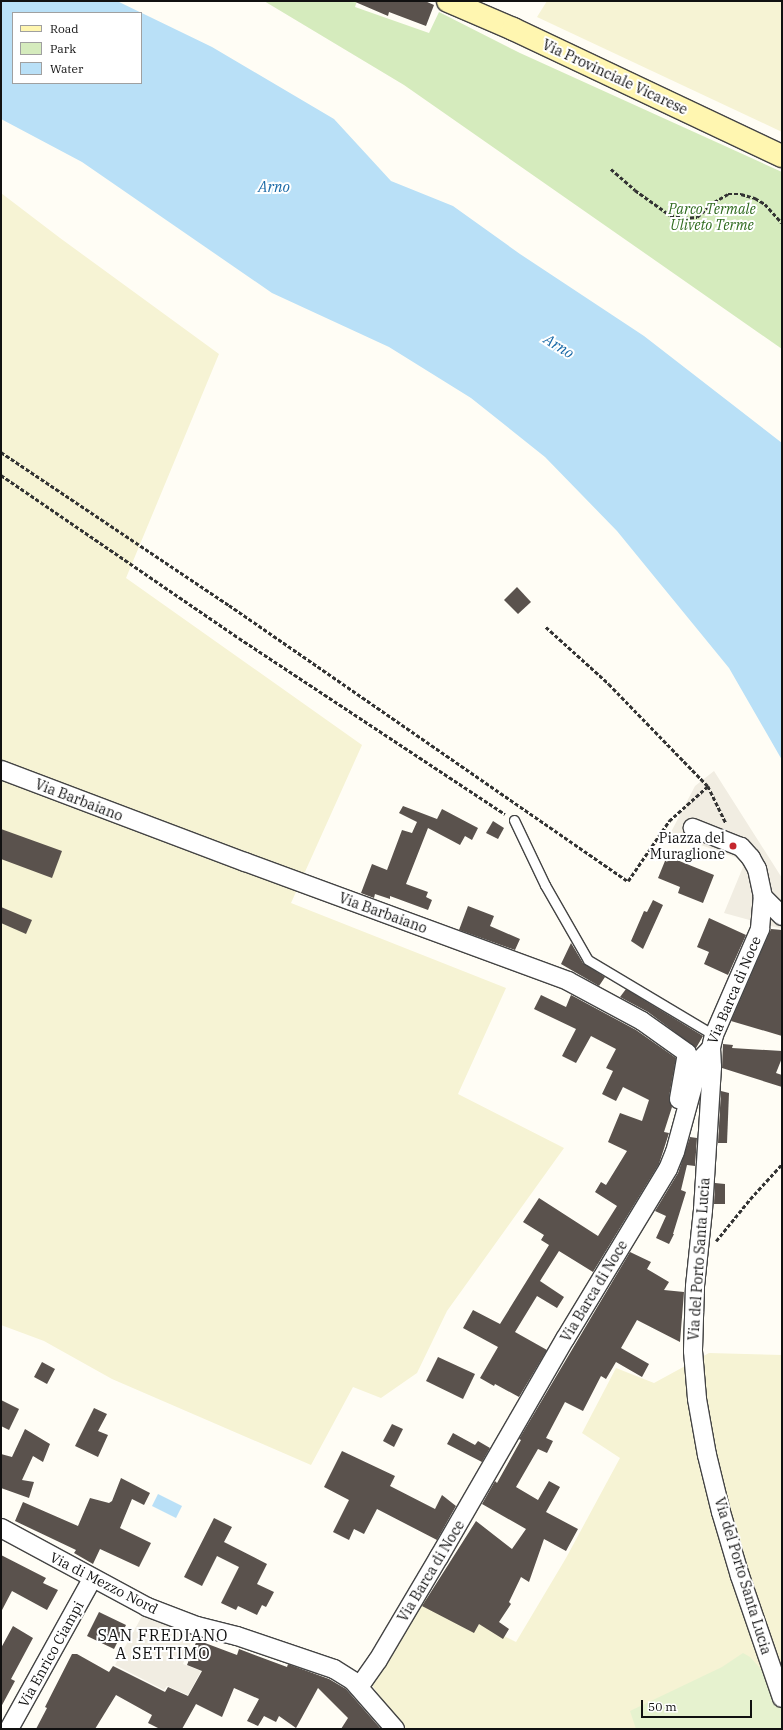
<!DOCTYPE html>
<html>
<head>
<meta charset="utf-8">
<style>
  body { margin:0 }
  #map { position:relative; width:783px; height:1730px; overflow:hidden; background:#fffdf5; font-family:"IBM Plex Serif",serif }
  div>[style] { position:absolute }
  .farmland>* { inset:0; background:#f6f3d4 }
  .green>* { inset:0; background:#d5ebbd }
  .pitch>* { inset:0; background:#e6f2cf }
  .plaza>* { inset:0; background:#f1ede2 }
  .water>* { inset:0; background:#b9e0f7 }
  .building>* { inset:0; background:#5a524d }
  .path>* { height:2.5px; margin-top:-1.25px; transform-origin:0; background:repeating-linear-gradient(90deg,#333 0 4px,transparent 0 6px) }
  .roads { filter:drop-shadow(1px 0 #444) drop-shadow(-1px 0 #444) drop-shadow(0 1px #444) drop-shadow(0 -1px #444) }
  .service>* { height:9px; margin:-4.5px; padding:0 4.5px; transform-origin:4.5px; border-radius:4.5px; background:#fff }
  .minor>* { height:18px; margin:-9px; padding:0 9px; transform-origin:9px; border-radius:9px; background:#fff }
  .secondary>* { height:22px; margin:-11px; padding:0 11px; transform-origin:11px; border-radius:11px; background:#fff6b0 }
  .dots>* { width:11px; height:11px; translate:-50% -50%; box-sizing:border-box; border:2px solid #fff; border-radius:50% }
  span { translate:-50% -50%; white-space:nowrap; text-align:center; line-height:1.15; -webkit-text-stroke:4px #fff; paint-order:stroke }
  .street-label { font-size:14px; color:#111 }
  .park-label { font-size:14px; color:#2f6b1f; font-style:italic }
  .poi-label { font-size:14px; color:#111 }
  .right { translate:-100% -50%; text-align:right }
  .water-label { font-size:15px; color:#1768a6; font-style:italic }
  .quarter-label { font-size:16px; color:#111; letter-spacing:1px }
  .frame { position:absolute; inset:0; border:2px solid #111; pointer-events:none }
  .legend { position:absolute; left:12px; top:12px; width:130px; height:72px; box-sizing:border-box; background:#fff; border:1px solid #a0a0a0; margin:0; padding:5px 7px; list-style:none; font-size:12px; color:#111 }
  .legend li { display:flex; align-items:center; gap:8px; height:20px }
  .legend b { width:20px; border:1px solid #a0a0a0 }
  .scale { position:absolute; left:641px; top:1700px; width:111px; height:18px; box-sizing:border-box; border:2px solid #111; border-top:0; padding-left:5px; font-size:12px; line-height:14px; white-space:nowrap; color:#111; -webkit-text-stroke:3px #fff; paint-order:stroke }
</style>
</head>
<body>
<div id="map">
  <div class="farmland">
    <i style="clip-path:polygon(547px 1px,782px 1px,782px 132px,537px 17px)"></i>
    <i style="clip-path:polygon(1px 193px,60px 238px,219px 354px,126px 578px,362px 745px,291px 903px,506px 988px,458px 1094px,564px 1148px,447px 1311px,417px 1373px,381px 1398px,353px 1387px,311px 1465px,112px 1379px,44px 1341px,1px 1325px)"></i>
    <i style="clip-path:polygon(709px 1353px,782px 1355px,782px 1729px,403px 1729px,392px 1715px,368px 1679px,425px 1597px,516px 1642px,566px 1558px,620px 1458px,582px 1433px,616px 1368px,654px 1383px)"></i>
  </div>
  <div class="green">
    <i style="clip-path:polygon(264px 1px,357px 1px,355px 7px,429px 33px,439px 12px,520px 53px,782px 172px,782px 349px,404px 85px)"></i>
  </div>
  <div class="pitch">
    <i style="clip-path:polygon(743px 1653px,750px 1657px,770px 1679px,782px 1712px,782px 1729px,636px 1729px,630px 1711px,722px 1667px)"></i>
  </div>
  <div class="plaza">
    <i style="clip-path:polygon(714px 771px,782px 878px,782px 929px,724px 913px,743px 867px,740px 859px,670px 834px,695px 786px)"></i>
    <i style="clip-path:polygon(147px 1607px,197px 1626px,183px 1664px,201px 1671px,188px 1695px,167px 1686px,164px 1690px,115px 1665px)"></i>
  </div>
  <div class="water">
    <i style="clip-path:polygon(evenodd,1px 1px,117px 1px,212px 47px,334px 119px,391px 181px,453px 206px,520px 254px,644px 336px,782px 443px,782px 760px,729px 668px,617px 531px,545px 457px,471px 398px,389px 347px,272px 293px,82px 162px,1px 119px,1px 1px,13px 13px,141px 13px,141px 83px,13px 83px,13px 13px)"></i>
    <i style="clip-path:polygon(158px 1494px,182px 1506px,176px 1518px,152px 1506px)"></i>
  </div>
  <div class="building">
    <i style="clip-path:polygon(353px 1px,425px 1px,434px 5px,426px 26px,389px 12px,388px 16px)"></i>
    <i style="clip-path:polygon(517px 587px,531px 602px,518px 614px,504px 600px)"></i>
    <i style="clip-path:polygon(403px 806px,437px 819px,442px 809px,478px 828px,472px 840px,465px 836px,460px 845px,428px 828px,406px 884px,428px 892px,426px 897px,432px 900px,428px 910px,390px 896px,390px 899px,375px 894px,374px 898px,361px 893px,372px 864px,387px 870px,402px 830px,412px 833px,417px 822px,399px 813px)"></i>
    <i style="clip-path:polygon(493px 821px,504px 828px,498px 839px,486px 833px)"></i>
    <i style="clip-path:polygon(1px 829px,62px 851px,52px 878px,1px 859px)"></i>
    <i style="clip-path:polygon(667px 856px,714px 875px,703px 903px,678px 893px,680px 887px,658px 878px)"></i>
    <i style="clip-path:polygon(653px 900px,663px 905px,643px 949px,631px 941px,644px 911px,647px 912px)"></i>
    <i style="clip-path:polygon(468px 906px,494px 916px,490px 926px,520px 939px,515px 950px,459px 930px)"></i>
    <i style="clip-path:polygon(1px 907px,32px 920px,26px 934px,1px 923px)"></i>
    <i style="clip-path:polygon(709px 918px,746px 935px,728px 975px,704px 964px,709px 952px,697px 947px)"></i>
    <i style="clip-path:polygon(771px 929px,782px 930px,782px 1036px,731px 1021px)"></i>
    <i style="clip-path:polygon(571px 943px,583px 963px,605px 977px,599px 986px,561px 964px)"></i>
    <i style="clip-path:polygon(626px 989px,703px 1036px,696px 1048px,648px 1012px,620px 997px)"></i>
    <i style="clip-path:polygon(541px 995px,566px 1007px,571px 995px,636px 1030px,676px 1058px,669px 1097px,672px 1107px,664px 1132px,669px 1133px,659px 1164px,593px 1272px,559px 1251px,540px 1281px,564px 1297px,557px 1308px,537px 1296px,515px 1332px,547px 1350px,519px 1397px,495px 1384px,494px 1386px,480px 1378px,498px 1347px,463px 1328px,473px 1310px,500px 1324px,549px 1245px,541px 1240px,544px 1235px,523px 1222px,539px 1198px,598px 1236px,617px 1206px,595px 1192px,601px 1182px,606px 1185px,627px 1151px,608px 1142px,620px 1113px,642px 1121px,649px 1100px,623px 1087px,616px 1101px,602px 1094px,613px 1071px,606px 1068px,616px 1049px,591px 1036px,576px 1063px,562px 1056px,576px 1029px,534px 1009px)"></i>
    <i style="clip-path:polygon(723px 1044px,733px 1045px,732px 1048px,782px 1051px,782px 1058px,776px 1073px,782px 1075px,782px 1087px,722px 1068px)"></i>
    <i style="clip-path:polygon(721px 1091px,729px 1093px,727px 1143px,718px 1143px)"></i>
    <i style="clip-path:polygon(690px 1137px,697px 1138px,695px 1166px,687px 1165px,681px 1190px,686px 1192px,673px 1234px,674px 1234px,669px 1244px,656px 1238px,666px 1216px,655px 1211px,678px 1173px)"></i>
    <i style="clip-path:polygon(715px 1183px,725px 1184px,725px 1204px,714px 1204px)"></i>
    <i style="clip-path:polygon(630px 1252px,651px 1262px,647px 1269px,669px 1282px,664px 1290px,684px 1292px,680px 1342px,637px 1320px,621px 1348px,649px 1364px,642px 1377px,616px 1362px,606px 1379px,601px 1376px,583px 1411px,565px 1402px,546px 1438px,553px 1441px,547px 1453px,538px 1449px,516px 1487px,538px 1500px,549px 1481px,560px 1487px,546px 1512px,578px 1529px,566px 1551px,544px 1539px,529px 1582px,521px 1577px,509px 1602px,511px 1604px,499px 1622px,509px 1629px,503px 1639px,479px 1624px,474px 1633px,422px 1606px,476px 1521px,512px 1549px,526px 1529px,482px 1504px,495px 1481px,497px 1483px,521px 1440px,519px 1439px)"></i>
    <i style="clip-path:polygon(438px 1357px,475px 1374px,463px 1399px,426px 1381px)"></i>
    <i style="clip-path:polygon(42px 1362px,55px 1369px,47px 1384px,34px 1377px)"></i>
    <i style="clip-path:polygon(1px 1400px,19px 1409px,9px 1430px,1px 1426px)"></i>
    <i style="clip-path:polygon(94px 1408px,107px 1414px,98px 1431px,108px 1435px,98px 1457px,75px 1446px)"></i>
    <i style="clip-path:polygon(392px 1424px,403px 1429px,394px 1447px,383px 1441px)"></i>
    <i style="clip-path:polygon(25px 1429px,50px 1444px,43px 1462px,33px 1456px,22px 1480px,34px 1482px,29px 1498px,1px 1488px,1px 1454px,12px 1457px)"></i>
    <i style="clip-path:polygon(453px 1433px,475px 1445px,478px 1441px,490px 1448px,482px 1462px,447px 1444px)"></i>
    <i style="clip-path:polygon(342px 1451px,395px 1476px,390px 1486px,435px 1509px,442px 1495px,456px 1506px,437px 1540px,377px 1509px,364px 1534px,354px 1529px,349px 1540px,333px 1532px,349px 1500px,324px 1487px)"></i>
    <i style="clip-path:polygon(121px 1478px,150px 1493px,144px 1505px,132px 1499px,120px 1528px,151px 1543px,139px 1567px,100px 1549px,93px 1564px,74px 1553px,76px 1550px,15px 1521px,23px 1502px,78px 1526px,90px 1498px,109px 1503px,112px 1501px)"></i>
    <i style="clip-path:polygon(214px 1518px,232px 1527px,224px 1542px,267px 1564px,257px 1584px,274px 1592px,266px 1607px,262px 1605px,257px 1615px,238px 1606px,236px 1610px,221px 1603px,239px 1567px,217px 1556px,202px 1586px,184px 1577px)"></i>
    <i style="clip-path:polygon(1px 1555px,46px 1578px,43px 1583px,58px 1590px,47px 1610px,12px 1591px,1px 1612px)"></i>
    <i style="clip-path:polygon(99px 1612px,126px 1625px,114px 1649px,87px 1636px)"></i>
    <i style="clip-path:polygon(13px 1626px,33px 1638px,11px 1679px,15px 1681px,1px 1707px,1px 1648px)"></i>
    <i style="clip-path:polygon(197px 1640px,237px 1655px,239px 1649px,287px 1667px,288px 1664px,329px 1679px,346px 1689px,381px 1729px,341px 1729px,348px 1718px,318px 1688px,296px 1728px,279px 1716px,276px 1722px,264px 1716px,258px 1726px,247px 1721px,259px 1699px,234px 1688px,222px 1717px,196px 1704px,182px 1729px,160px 1729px,148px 1723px,152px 1715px,116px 1695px,95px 1729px,36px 1729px,47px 1708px,45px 1707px,72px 1654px,77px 1654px,109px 1672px,113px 1666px,165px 1692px,168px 1687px,188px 1696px,202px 1671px,187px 1665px)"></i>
  </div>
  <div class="path">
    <i style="left:611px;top:169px;width:32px;rotate:41deg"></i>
    <i style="left:635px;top:190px;width:43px;rotate:35.5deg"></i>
    <i style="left:670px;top:215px;width:14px;rotate:12deg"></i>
    <i style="left:684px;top:218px;width:13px;rotate:-4deg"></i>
    <i style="left:697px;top:217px;width:23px;rotate:-41deg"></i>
    <i style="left:714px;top:202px;width:16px;rotate:-30deg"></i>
    <i style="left:728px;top:194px;width:13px"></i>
    <i style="left:741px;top:194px;width:15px;rotate:16deg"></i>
    <i style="left:755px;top:198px;width:12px;rotate:31deg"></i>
    <i style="left:765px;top:204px;width:25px;rotate:48deg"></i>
    <i style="left:1px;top:452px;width:275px;rotate:33.9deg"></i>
    <i style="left:229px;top:605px;width:485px;rotate:34.7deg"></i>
    <i style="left:628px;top:881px;width:73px;rotate:-55.7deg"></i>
    <i style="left:669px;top:821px;width:52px;rotate:-41.9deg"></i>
    <i style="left:1px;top:475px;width:288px;rotate:34.4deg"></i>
    <i style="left:239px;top:638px;width:319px;rotate:33.5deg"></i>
    <i style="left:546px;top:627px;width:85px;rotate:42.1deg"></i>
    <i style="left:609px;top:684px;width:142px;rotate:45.9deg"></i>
    <i style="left:708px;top:786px;width:41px;rotate:64.1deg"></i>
    <i style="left:716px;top:1241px;width:54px;rotate:-51deg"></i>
    <i style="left:750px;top:1199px;width:47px;rotate:-47.6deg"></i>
  </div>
  <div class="roads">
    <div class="service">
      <i style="left:514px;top:820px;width:72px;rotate:64.5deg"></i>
      <i style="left:545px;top:885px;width:86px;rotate:60.2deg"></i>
      <i style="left:588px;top:960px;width:147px;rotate:30.8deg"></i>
    </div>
    <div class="minor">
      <i style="left:1px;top:770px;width:261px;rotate:20.7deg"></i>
      <i style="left:245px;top:862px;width:344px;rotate:20.2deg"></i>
      <i style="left:568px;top:981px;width:84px;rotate:28.4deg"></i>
      <i style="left:642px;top:1021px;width:55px;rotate:35.4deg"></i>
      <i style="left:687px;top:1053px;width:47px;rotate:99.9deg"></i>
      <i style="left:763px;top:897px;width:27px;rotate:45deg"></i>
      <i style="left:711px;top:1048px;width:19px;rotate:87deg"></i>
      <i style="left:712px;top:1067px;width:143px;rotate:93.6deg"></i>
      <i style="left:703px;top:1210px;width:76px;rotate:96deg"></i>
      <i style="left:695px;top:1286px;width:65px;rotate:91.8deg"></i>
      <i style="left:693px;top:1351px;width:48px;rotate:85.2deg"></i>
      <i style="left:697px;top:1399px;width:57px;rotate:79.9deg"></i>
      <i style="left:707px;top:1455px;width:59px;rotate:76.2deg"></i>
      <i style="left:721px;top:1512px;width:67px;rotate:73.5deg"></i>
      <i style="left:740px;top:1576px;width:129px;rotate:71deg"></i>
      <i style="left:1px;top:1528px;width:166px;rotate:28.4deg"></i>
      <i style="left:147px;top:1607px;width:53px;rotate:20.8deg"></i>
      <i style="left:197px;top:1626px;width:41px;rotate:14deg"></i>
      <i style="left:237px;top:1636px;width:102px;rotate:18.8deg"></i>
      <i style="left:334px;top:1669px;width:22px;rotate:32deg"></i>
      <i style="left:353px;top:1681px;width:64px;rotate:48.8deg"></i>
      <i style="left:359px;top:1687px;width:33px;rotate:-55deg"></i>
      <i style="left:378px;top:1660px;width:120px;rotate:-59.4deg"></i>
      <i style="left:439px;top:1557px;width:252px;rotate:-60deg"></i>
      <i style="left:565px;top:1339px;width:199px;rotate:-58.8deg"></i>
      <i style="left:668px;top:1169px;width:18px;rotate:-68deg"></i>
      <i style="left:675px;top:1152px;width:95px;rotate:-74.8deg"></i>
      <i style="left:700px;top:1060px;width:16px;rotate:-47deg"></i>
      <i style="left:711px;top:1048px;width:13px;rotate:-77deg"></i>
      <i style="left:714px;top:1035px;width:116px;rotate:-66.5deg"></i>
      <i style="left:760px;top:929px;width:32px;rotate:-85deg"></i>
      <i style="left:763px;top:897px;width:29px;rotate:-102deg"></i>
      <i style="left:757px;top:869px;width:13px;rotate:-119deg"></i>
      <i style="left:751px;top:858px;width:15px;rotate:-132deg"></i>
      <i style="left:741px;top:847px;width:52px;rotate:-158.4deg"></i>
      <i style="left:9px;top:1729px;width:171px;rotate:-61deg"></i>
    </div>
    <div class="secondary">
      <i style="left:448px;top:1px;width:71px;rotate:23.3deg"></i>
      <i style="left:513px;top:29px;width:297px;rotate:25.3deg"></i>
    </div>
  </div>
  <div class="dots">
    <i style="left:733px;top:846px;background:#c4262e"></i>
  </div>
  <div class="street-label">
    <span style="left:615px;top:77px;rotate:25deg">Via Provinciale Vicarese</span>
    <span style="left:79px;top:800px;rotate:21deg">Via Barbaiano</span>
    <span style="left:383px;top:913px;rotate:20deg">Via Barbaiano</span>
    <span style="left:734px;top:990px;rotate:-67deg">Via Barca di Noce</span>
    <span style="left:699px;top:1259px;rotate:-86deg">Via del Porto Santa Lucia</span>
    <span style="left:594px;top:1291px;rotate:-59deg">Via Barca di Noce</span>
    <span style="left:431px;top:1571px;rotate:-59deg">Via Barca di Noce</span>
    <span style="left:743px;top:1576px;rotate:73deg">Via del Porto Santa Lucia</span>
    <span style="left:104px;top:1583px;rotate:27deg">Via di Mezzo Nord</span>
    <span style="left:51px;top:1654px;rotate:-61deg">Via Enrico Ciampi</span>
  </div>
  <div class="park-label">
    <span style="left:712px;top:217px">Parco Termale<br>Uliveto Terme</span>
  </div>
  <div class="poi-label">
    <span class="right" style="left:725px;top:846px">Piazza del<br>Muraglione</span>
  </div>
  <div class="water-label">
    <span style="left:274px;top:187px">Arno</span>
    <span style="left:559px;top:346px;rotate:32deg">Arno</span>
  </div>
  <div class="quarter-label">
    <span style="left:163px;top:1644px">SAN FREDIANO<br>A SETTIMO</span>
  </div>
  <div class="frame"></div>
  <ul class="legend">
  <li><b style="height:5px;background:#fff6b0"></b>Road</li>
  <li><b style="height:11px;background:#d5ebbd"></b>Park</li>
  <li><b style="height:11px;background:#b9e0f7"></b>Water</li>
  </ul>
  <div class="scale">50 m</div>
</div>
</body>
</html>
